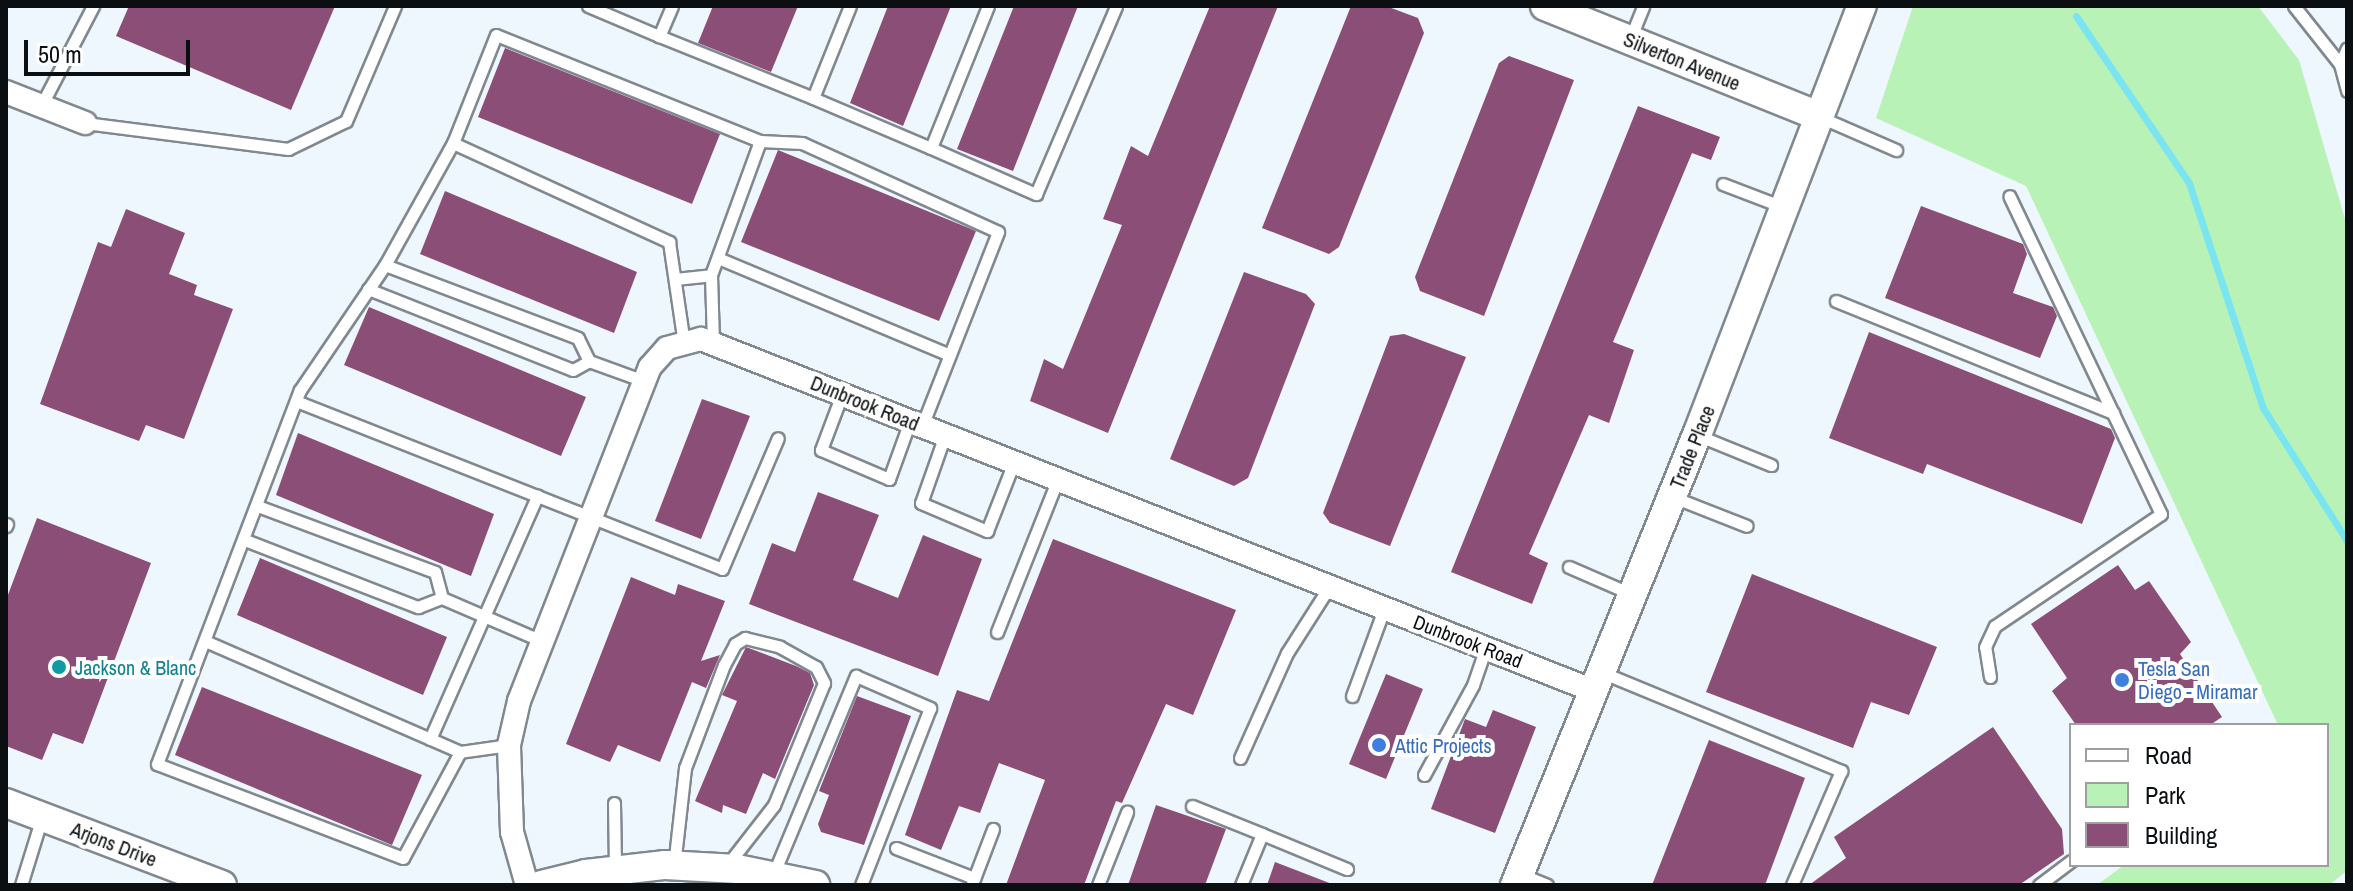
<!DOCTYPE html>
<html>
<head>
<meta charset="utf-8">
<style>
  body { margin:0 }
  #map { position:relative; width:2353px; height:891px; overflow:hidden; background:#eff7fe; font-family:"Archivo Narrow",sans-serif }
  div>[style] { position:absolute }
  .green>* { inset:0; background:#b9f2b6 }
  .stream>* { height:7px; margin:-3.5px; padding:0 3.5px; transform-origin:3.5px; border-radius:3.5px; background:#7ae4f0 }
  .building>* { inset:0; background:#8b4e77 }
  .roads { filter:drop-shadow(2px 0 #81888f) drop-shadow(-2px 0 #81888f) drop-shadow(0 2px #81888f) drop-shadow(0 -2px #81888f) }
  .service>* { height:11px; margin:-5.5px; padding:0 5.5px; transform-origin:5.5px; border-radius:5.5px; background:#fff }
  .minor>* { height:22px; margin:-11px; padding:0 11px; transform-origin:11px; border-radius:11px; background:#fff }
  .tertiary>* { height:28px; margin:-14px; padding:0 14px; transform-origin:14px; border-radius:14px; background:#fff }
  .dots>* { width:22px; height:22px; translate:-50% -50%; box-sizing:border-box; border:4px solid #fff; border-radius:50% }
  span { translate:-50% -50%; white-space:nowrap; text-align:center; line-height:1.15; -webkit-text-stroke:8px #fff; paint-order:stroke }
  .street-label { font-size:20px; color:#0c0f11 }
  .culture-label { font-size:20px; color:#0d838f }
  .left { translate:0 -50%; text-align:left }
  .shop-label { font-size:20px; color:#366cbe }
  .frame { position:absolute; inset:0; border:8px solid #0c0f11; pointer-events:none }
  .legend { position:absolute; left:2069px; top:723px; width:260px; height:144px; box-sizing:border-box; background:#fff; border:2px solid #9e9fa0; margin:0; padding:10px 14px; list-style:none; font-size:24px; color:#0c0f11 }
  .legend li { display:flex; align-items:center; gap:16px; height:40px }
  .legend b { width:40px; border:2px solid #9e9fa0 }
  .scale { position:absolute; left:24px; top:40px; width:166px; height:36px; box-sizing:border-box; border:4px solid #0c0f11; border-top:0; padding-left:10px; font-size:24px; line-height:28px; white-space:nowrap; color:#0c0f11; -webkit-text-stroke:6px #fff; paint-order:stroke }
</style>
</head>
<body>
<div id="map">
  <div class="green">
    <i style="clip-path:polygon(1913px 6px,2258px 6px,2299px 60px,2347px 226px,2347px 871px,2329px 885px,2097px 885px,2124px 865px,2327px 865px,2327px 725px,2278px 725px,2026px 186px,1876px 118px)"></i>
  </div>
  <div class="stream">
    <i style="left:2076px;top:16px;width:202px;rotate:55.9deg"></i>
    <i style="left:2189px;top:183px;width:237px;rotate:71.8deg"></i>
    <i style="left:2263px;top:408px;width:157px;rotate:57.7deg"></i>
  </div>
  <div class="building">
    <i style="clip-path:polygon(129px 6px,335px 6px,291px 110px,116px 36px)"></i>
    <i style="clip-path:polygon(713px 6px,798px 6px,771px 72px,698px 43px)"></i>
    <i style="clip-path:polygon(888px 6px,951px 6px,903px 126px,850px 103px)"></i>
    <i style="clip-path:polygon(1014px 6px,1078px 6px,1013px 171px,957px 149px)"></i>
    <i style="clip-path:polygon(1210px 6px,1278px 6px,1108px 433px,1030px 401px,1044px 359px,1063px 369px,1122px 225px,1103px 219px,1131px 146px,1148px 156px)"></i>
    <i style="clip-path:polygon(1351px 6px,1386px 6px,1418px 18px,1424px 33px,1339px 247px,1329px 254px,1262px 228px)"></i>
    <i style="clip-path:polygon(505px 48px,720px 134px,692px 204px,478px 117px)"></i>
    <i style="clip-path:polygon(1509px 56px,1574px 80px,1484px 316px,1420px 291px,1415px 277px,1499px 63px)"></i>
    <i style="clip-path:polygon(1638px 106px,1720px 137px,1711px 160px,1692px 153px,1613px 342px,1634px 350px,1609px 423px,1589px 415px,1529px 554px,1548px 563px,1532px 604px,1451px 572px)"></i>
    <i style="clip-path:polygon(778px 150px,976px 231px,939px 321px,741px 242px)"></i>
    <i style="clip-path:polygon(445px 191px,637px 272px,614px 333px,420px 254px)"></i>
    <i style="clip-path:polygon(1921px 206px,2023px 244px,2027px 254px,2013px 293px,2053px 307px,2057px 316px,2040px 358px,1885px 298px)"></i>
    <i style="clip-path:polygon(126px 209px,185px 233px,169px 274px,197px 285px,194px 295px,233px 309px,184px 439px,146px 425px,139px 441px,40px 404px,98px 242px,111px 247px)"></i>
    <i style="clip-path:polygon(1244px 272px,1306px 294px,1315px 304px,1248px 478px,1234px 486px,1170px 459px)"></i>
    <i style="clip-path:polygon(369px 307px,586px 397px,561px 456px,344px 365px)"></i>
    <i style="clip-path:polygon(1869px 332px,2111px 429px,2115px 438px,2082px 524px,1927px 464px,1923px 474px,1829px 438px)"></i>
    <i style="clip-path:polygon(1404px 334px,1466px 357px,1390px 546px,1330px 523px,1323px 513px,1390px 336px)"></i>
    <i style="clip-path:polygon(702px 399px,750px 416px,701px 539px,655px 521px)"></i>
    <i style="clip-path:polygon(298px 433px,494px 514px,471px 576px,276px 495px)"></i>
    <i style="clip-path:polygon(818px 492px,879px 515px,853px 580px,898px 598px,923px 535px,982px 559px,938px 676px,749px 604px,772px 543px,795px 552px)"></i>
    <i style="clip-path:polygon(37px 518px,151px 563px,83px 744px,53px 733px,42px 760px,6px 746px,6px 600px)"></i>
    <i style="clip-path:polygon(1053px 539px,1236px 610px,1193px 715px,1166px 704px,1122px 803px,1116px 801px,1084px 885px,1006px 885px,1045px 780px,999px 763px,980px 813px,959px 806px,941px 850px,905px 835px,957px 690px,989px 701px)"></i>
    <i style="clip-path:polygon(260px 558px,447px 637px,423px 695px,237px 615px)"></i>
    <i style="clip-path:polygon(2118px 565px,2135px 590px,2149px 581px,2191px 642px,2180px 654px,2222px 717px,2210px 725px,2076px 725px,2052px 691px,2067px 678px,2031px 624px)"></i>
    <i style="clip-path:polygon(1752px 574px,1937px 647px,1909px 715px,1871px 702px,1853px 748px,1706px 692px)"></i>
    <i style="clip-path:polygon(631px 577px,675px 595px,678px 584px,725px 601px,701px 661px,720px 655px,706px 688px,692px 682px,660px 762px,618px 745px,610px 762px,566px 744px)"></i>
    <i style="clip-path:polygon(746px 647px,796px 666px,810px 673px,814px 685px,775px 779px,763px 773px,746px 814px,723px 805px,722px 813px,695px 801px,737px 701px,722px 695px)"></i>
    <i style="clip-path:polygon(1386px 674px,1423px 689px,1386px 779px,1349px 764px)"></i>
    <i style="clip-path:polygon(202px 687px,422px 775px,392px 845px,175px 755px)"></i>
    <i style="clip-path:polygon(857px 696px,911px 716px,864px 845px,821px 832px,818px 824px,829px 795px,819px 791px)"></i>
    <i style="clip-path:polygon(1493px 710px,1536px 727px,1495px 833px,1431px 809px,1465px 719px,1486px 727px)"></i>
    <i style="clip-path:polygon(1993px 727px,2062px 829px,2064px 854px,2019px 885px,1809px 885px,1846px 858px,1834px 837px)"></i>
    <i style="clip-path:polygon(1709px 740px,1805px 778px,1765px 885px,1652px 885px)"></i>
    <i style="clip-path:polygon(1156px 805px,1226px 829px,1205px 885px,1128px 885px)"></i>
    <i style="clip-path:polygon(1275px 862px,1332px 884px,1331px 885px,1267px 885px)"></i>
  </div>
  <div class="roads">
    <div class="service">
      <i style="left:588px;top:6px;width:77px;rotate:22.9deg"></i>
      <i style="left:672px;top:6px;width:33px;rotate:113deg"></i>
      <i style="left:659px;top:36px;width:166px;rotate:21.9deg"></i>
      <i style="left:813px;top:98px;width:99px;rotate:-68.1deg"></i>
      <i style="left:988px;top:6px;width:153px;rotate:111.9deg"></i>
      <i style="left:931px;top:148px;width:115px;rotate:23.7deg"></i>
      <i style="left:1036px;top:194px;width:204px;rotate:-66.9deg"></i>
      <i style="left:2294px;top:6px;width:74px;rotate:51.6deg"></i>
      <i style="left:2340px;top:64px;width:17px;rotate:-66deg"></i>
      <i style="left:1630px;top:39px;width:35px;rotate:-68deg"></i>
      <i style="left:2340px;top:64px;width:28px;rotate:75deg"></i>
      <i style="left:813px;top:98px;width:128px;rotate:23deg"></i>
      <i style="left:41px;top:106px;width:113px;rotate:-62.5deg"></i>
      <i style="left:1820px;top:117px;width:83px;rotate:23.5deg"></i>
      <i style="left:85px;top:123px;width:205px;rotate:7.3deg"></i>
      <i style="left:288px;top:149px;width:64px;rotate:-25.8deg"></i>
      <i style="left:346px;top:121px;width:125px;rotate:-66.9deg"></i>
      <i style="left:760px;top:141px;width:42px;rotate:2.7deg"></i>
      <i style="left:802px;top:143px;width:215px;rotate:24.4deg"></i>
      <i style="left:998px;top:232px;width:208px;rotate:111.4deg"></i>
      <i style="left:453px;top:143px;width:238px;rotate:24.6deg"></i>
      <i style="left:669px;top:242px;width:102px;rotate:81.6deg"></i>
      <i style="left:1723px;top:184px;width:64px;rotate:21deg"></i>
      <i style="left:718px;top:258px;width:251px;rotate:22.7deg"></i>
      <i style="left:675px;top:279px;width:36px;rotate:-6deg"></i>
      <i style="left:368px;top:289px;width:220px;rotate:21.6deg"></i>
      <i style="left:573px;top:370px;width:18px;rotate:-29deg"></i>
      <i style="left:589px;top:361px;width:25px;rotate:-116deg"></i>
      <i style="left:578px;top:338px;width:206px;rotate:-159.3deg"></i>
      <i style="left:1836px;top:301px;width:299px;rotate:22deg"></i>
      <i style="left:589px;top:361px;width:59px;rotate:20deg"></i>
      <i style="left:842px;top:394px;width:60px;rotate:110.6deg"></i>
      <i style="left:821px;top:450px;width:74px;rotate:23.1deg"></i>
      <i style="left:889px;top:479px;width:62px;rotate:-70.1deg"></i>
      <i style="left:296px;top:401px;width:458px;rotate:21.5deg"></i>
      <i style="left:722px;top:569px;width:142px;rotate:-66.9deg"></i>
      <i style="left:945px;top:435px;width:72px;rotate:109.4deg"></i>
      <i style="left:921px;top:503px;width:72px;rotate:23deg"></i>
      <i style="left:987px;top:531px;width:74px;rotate:-68.6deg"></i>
      <i style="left:1697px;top:435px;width:80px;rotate:22.1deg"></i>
      <i style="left:1673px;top:497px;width:79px;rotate:21.4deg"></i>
      <i style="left:6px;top:526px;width:2px;rotate:-63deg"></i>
      <i style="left:245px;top:540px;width:186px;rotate:21.2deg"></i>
      <i style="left:418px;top:607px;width:26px;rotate:-21deg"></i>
      <i style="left:442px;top:598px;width:27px;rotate:-105deg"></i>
      <i style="left:435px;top:572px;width:189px;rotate:-159.6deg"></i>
      <i style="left:1569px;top:567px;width:68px;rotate:23.5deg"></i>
      <i style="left:442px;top:598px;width:109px;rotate:23.3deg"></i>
      <i style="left:997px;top:632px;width:165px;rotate:-68.3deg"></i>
      <i style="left:205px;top:641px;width:278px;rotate:23.5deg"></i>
      <i style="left:1601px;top:672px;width:260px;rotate:22.4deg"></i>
      <i style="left:1841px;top:771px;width:124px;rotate:113.3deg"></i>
      <i style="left:1990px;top:677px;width:30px;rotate:-99deg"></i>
      <i style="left:1985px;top:647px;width:23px;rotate:-65deg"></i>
      <i style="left:1995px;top:626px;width:200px;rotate:-34deg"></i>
      <i style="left:2161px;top:514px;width:352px;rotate:-115.5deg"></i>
      <i style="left:1352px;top:696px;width:93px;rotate:-69.8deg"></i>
      <i style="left:430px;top:739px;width:266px;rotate:-66.2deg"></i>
      <i style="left:509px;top:745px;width:49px;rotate:171.9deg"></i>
      <i style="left:460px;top:752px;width:120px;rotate:118.3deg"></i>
      <i style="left:403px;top:858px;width:263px;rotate:-159.1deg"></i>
      <i style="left:157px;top:764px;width:400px;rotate:-69.1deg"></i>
      <i style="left:300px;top:390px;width:151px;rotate:-55.8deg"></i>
      <i style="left:385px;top:265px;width:140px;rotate:-60.9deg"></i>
      <i style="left:453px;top:143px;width:116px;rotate:-68.3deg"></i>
      <i style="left:496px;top:35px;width:284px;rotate:21.9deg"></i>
      <i style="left:760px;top:141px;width:143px;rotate:110.1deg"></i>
      <i style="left:711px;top:275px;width:68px;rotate:88.3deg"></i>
      <i style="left:1240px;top:758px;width:115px;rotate:-65.9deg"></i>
      <i style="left:1287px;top:653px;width:78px;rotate:-57.5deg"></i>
      <i style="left:1424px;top:775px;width:102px;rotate:-61.4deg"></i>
      <i style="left:1473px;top:685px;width:39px;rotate:-71deg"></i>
      <i style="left:614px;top:803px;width:67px;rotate:89.1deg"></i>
      <i style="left:1192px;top:806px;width:75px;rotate:21.8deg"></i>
      <i style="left:896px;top:848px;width:84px;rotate:21deg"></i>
      <i style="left:674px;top:866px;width:99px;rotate:-83.6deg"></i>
      <i style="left:685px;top:768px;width:110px;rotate:-69.3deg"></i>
      <i style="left:724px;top:665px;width:24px;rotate:-62deg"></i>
      <i style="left:735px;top:644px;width:12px;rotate:-31deg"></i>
      <i style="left:745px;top:638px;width:36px;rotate:14deg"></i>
      <i style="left:780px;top:647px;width:41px;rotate:29.1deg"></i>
      <i style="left:816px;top:667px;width:18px;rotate:63deg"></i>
      <i style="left:824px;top:683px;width:132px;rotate:112.3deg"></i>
      <i style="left:774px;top:805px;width:75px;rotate:127.9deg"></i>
      <i style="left:1520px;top:874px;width:29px;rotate:22deg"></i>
      <i style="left:773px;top:875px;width:216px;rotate:-67.4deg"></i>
      <i style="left:856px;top:676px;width:81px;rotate:23.4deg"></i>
      <i style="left:930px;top:708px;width:190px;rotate:111.3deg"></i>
      <i style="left:972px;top:884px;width:59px;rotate:-69.1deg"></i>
      <i style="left:21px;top:885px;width:71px;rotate:-72.8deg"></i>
      <i style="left:1098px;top:885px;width:79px;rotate:-68.3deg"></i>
      <i style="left:1241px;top:885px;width:55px;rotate:-67.6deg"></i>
      <i style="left:1262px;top:834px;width:92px;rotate:22.4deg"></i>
      <i style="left:2039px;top:885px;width:40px;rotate:-37deg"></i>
    </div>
    <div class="minor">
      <i style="left:6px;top:92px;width:85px;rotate:21.4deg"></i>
      <i style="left:527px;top:885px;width:55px;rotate:-105.8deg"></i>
      <i style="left:512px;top:832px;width:87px;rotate:-92deg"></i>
      <i style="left:509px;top:745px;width:45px;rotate:-77.2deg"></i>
      <i style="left:519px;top:701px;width:359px;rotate:-68.6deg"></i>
      <i style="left:650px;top:367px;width:25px;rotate:-48deg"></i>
      <i style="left:667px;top:348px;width:35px;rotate:-15deg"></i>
      <i style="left:701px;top:339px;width:960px;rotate:21.51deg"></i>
    </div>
    <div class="tertiary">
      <i style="left:1545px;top:6px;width:295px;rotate:21.9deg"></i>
      <i style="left:6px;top:803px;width:231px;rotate:20.8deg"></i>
      <i style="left:541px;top:885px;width:46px;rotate:-13.7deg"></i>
      <i style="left:586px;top:874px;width:80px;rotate:-6.5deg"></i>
      <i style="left:665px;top:865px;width:72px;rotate:3.2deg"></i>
      <i style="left:737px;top:869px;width:80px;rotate:11.6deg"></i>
      <i style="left:1515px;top:885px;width:485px;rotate:-68deg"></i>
      <i style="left:1697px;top:435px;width:460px;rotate:-69deg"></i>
    </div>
  </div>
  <div class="dots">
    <i style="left:59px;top:667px;background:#0f9aa8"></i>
    <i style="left:2122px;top:680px;background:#3f7fe0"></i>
    <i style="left:1379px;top:745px;background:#3f7fe0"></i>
  </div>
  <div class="street-label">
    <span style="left:1682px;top:61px;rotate:22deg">Silverton Avenue</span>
    <span style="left:865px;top:403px;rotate:22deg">Dunbrook Road</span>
    <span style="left:1692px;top:447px;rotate:-68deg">Trade Place</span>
    <span style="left:1468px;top:641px;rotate:21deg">Dunbrook Road</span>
    <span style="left:114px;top:844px;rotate:21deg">Arjons Drive</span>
  </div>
  <div class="culture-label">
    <span class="left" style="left:75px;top:667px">Jackson &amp; Blanc</span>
  </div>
  <div class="shop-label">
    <span class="left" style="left:2138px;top:680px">Tesla San<br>Diego - Miramar</span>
    <span class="left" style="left:1395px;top:745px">Attic Projects</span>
  </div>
  <div class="frame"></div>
  <ul class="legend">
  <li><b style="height:10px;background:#fff"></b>Road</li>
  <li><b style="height:22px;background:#b9f2b6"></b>Park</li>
  <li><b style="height:22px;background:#8b4e77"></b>Building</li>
  </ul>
  <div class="scale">50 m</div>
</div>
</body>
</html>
